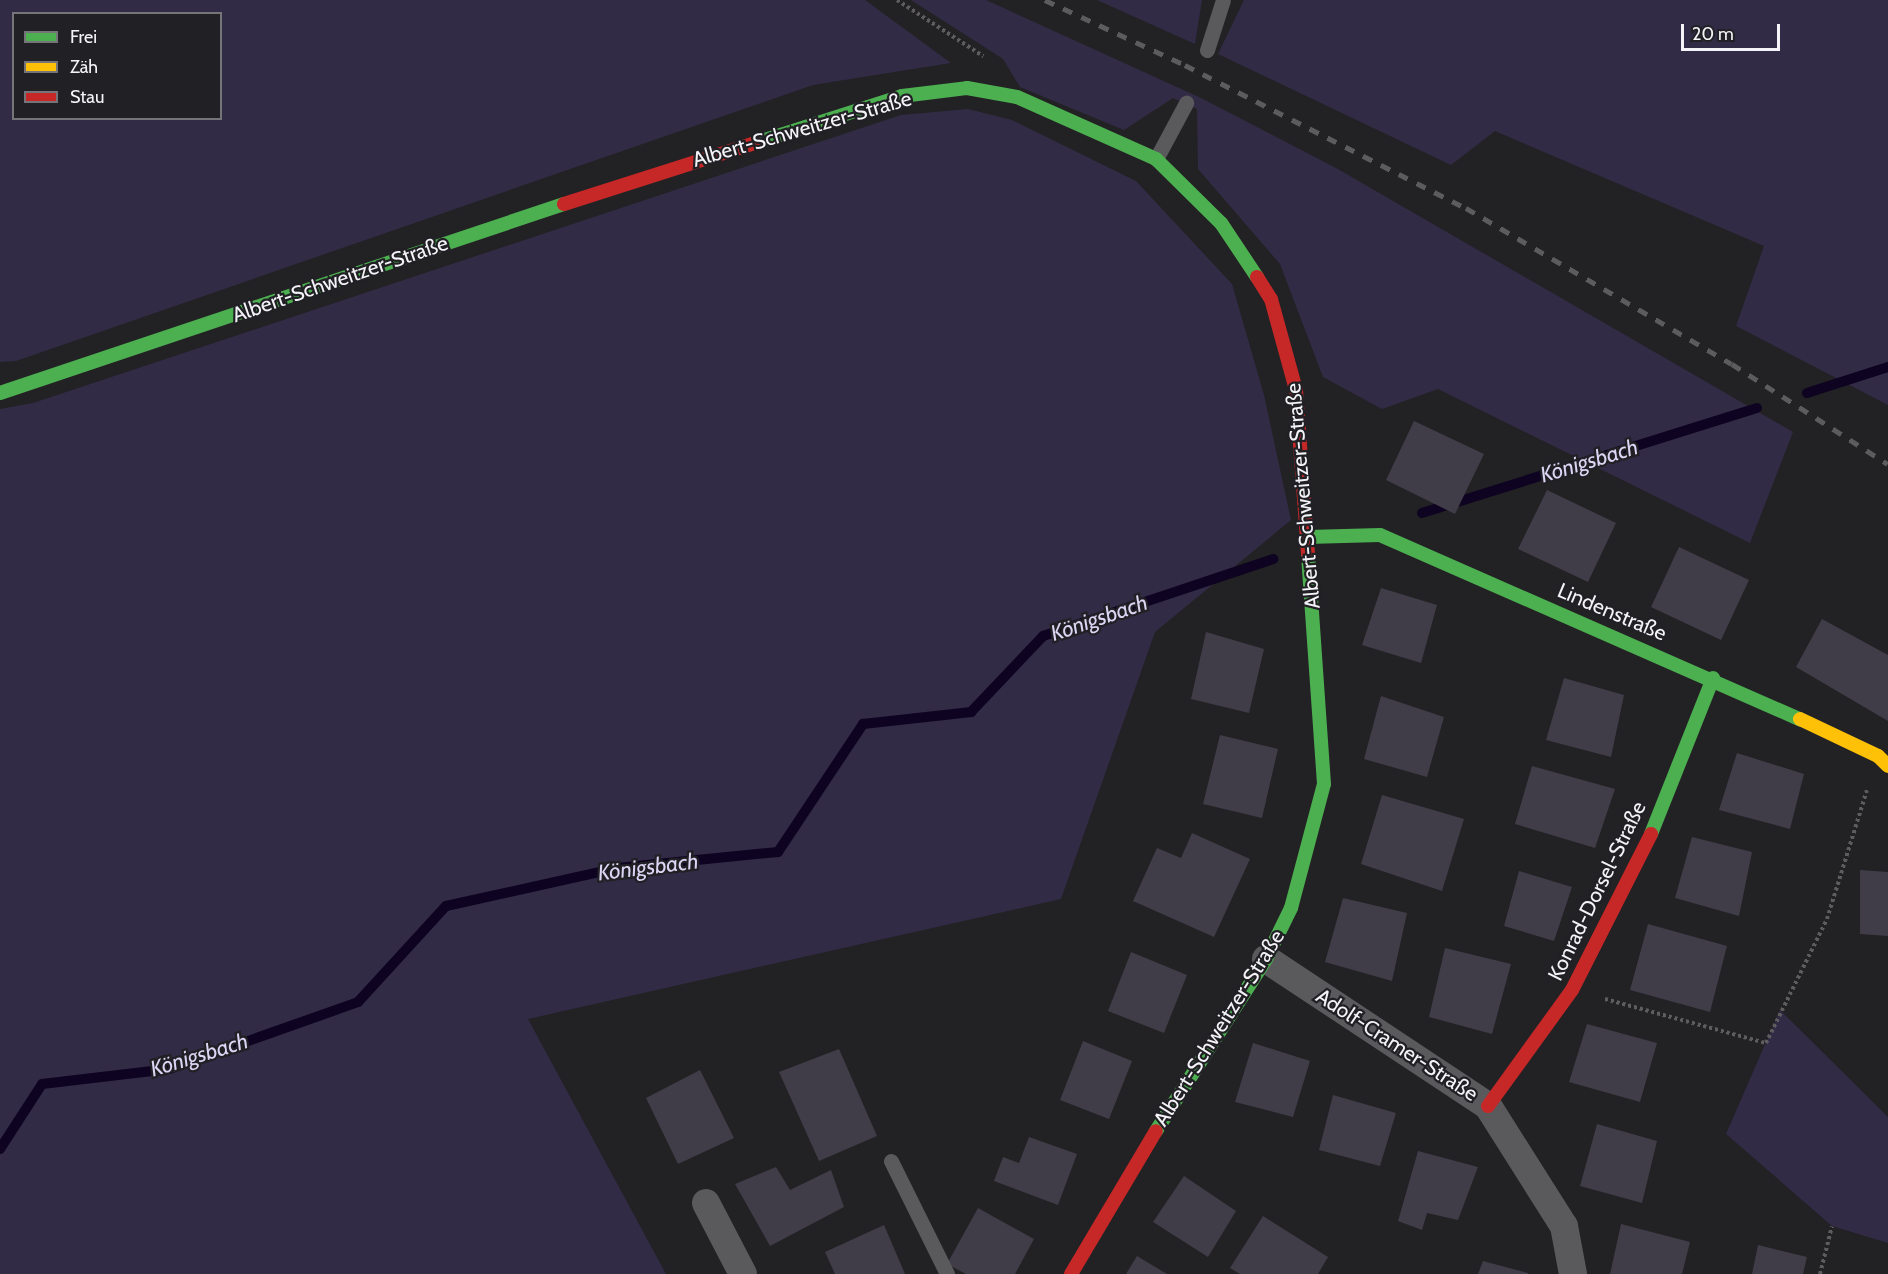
<!DOCTYPE html>
<html>
<head>
<meta charset="utf-8">
<style>
  body { margin:0 }
  #map { position:relative; width:1888px; height:1274px; overflow:hidden; background:#222124; font-family:Cabin,sans-serif }
  div>[style] { position:absolute }
  .green>* { inset:0; background:#322b45 }
  .stream>* { height:10px; margin:-5px; padding:0 5px; transform-origin:5px; border-radius:5px; background:#0e0321 }
  .building>* { inset:0; background:#403d48 }
  .path>* { height:4px; margin-top:-2px; transform-origin:0; background:repeating-linear-gradient(90deg,#5e5c5f 0 3px,transparent 0 6px) }
  .lane>* { height:15px; margin:-7.5px; padding:0 7.5px; transform-origin:7.5px; border-radius:7.5px; background:#5a595c }
  .street>* { height:28px; margin:-14px; padding:0 14px; transform-origin:14px; border-radius:14px; background:#5a595c }
  .fast>* { height:14px; margin:-7px; padding:0 7px; transform-origin:7px; border-radius:7px; background:#4caf50 }
  .slow>* { height:14px; margin:-7px; padding:0 7px; transform-origin:7px; border-radius:7px; background:#ffc107 }
  .jam>* { height:14px; margin:-7px; padding:0 7px; transform-origin:7px; border-radius:7px; background:#c62828 }
  .rail>* { height:4.5px; margin-top:-2.25px; transform-origin:0; background:repeating-linear-gradient(90deg,#5c5c5e 0 10px,transparent 0 20px) }
  span { translate:-50% -50%; white-space:nowrap; text-align:center; line-height:1.15; -webkit-text-stroke:4.5px #212025; paint-order:stroke }
  .street-label { font-size:21px; color:#f4f3f7 }
  .water-label { font-size:22px; color:#dcd5f4; font-style:italic }
  .legend { position:absolute; left:12px; top:12px; width:210px; height:108px; box-sizing:border-box; background:#212025; border:2px solid #757479; margin:0; padding:8px 10px; list-style:none; font-size:18px; color:#f4f3f7 }
  .legend li { display:flex; align-items:center; gap:12px; height:30px }
  .legend b { width:30px; border:2px solid #757479 }
  .scale { position:absolute; left:1681px; top:24px; width:99px; height:27px; box-sizing:border-box; border:3px solid #f4f3f7; border-top:0; padding-left:8px; font-size:18px; line-height:21px; white-space:nowrap; color:#f4f3f7; -webkit-text-stroke:4px #212025; paint-order:stroke }
</style>
</head>
<body>
<div id="map">
  <div class="green">
    <i style="clip-path:polygon(evenodd,0 0,865px 0,951px 63px,813px 85px,16px 361px,0 362px,0 0,14px 14px,220px 14px,220px 118px,14px 118px,14px 14px)"></i>
    <i style="clip-path:polygon(911px 0,986px 0,1201px 98px,1336px 168px,1793px 432px,1750px 543px,1438px 389px,1382px 409px,1323px 377px,1280px 264px,1198px 169px,1197px 109px,1173px 98px,1124px 130px,1020px 87px,1003px 59px)"></i>
    <i style="clip-path:polygon(1097px 0,1202px 0,1195px 44px)"></i>
    <i style="clip-path:polygon(1244px 0,1888px 0,1888px 405px,1736px 326px,1764px 246px,1495px 131px,1451px 165px,1218px 54px)"></i>
    <i style="clip-path:polygon(968px 109px,1012px 120px,1136px 181px,1232px 284px,1264px 395px,1291px 520px,1155px 632px,1061px 899px,528px 1019px,666px 1274px,0 1274px,0 409px,33px 403px,901px 115px)"></i>
    <i style="clip-path:polygon(1780px 1010px,1888px 1117px,1888px 1243px,1832px 1226px,1726px 1134px)"></i>
  </div>
  <div class="stream">
    <i style="left:1807px;top:393px;width:85px;rotate:-17.8deg"></i>
    <i style="left:1422px;top:513px;width:351px;rotate:-17.4deg"></i>
    <i style="left:0;top:1149px;width:77px;rotate:-57.1deg"></i>
    <i style="left:42px;top:1084px;width:128px;rotate:-6.7deg"></i>
    <i style="left:169px;top:1069px;width:201px;rotate:-19.5deg"></i>
    <i style="left:358px;top:1002px;width:130px;rotate:-47.5deg"></i>
    <i style="left:446px;top:906px;width:175px;rotate:-12.5deg"></i>
    <i style="left:617px;top:868px;width:162px;rotate:-5.7deg"></i>
    <i style="left:778px;top:852px;width:154px;rotate:-56.4deg"></i>
    <i style="left:863px;top:724px;width:109px;rotate:-6.3deg"></i>
    <i style="left:971px;top:712px;width:105px;rotate:-46.5deg"></i>
    <i style="left:1043px;top:636px;width:243px;rotate:-18.5deg"></i>
  </div>
  <div class="building">
    <i style="clip-path:polygon(1414px 421px,1484px 454px,1455px 514px,1386px 480px)"></i>
    <i style="clip-path:polygon(1547px 490px,1616px 523px,1588px 582px,1518px 549px)"></i>
    <i style="clip-path:polygon(1679px 547px,1749px 580px,1721px 640px,1651px 607px)"></i>
    <i style="clip-path:polygon(1381px 588px,1437px 605px,1421px 663px,1362px 645px)"></i>
    <i style="clip-path:polygon(1822px 619px,1888px 655px,1888px 721px,1796px 667px)"></i>
    <i style="clip-path:polygon(1206px 632px,1264px 649px,1249px 713px,1191px 699px)"></i>
    <i style="clip-path:polygon(1564px 678px,1624px 695px,1611px 757px,1546px 740px)"></i>
    <i style="clip-path:polygon(1381px 696px,1444px 717px,1427px 777px,1364px 759px)"></i>
    <i style="clip-path:polygon(1220px 735px,1278px 749px,1262px 818px,1203px 804px)"></i>
    <i style="clip-path:polygon(1737px 753px,1804px 774px,1790px 829px,1719px 810px)"></i>
    <i style="clip-path:polygon(1532px 766px,1615px 789px,1595px 848px,1515px 824px)"></i>
    <i style="clip-path:polygon(1382px 795px,1464px 819px,1442px 891px,1361px 864px)"></i>
    <i style="clip-path:polygon(1192px 833px,1250px 859px,1214px 937px,1133px 901px,1157px 848px,1181px 858px)"></i>
    <i style="clip-path:polygon(1692px 837px,1752px 852px,1739px 916px,1675px 898px)"></i>
    <i style="clip-path:polygon(1860px 870px,1888px 872px,1888px 936px,1860px 934px)"></i>
    <i style="clip-path:polygon(1519px 871px,1572px 887px,1554px 941px,1504px 926px)"></i>
    <i style="clip-path:polygon(1343px 898px,1407px 913px,1392px 981px,1325px 962px)"></i>
    <i style="clip-path:polygon(1648px 924px,1727px 946px,1710px 1012px,1630px 990px)"></i>
    <i style="clip-path:polygon(1445px 948px,1511px 964px,1492px 1034px,1429px 1017px)"></i>
    <i style="clip-path:polygon(1131px 952px,1187px 975px,1164px 1033px,1108px 1011px)"></i>
    <i style="clip-path:polygon(1587px 1024px,1657px 1043px,1640px 1102px,1569px 1082px)"></i>
    <i style="clip-path:polygon(1083px 1041px,1132px 1061px,1109px 1119px,1060px 1100px)"></i>
    <i style="clip-path:polygon(1253px 1043px,1310px 1061px,1293px 1117px,1235px 1102px)"></i>
    <i style="clip-path:polygon(839px 1049px,877px 1136px,819px 1161px,779px 1072px)"></i>
    <i style="clip-path:polygon(700px 1070px,734px 1138px,678px 1164px,646px 1098px)"></i>
    <i style="clip-path:polygon(1333px 1095px,1396px 1113px,1380px 1166px,1319px 1150px)"></i>
    <i style="clip-path:polygon(1597px 1124px,1657px 1141px,1642px 1203px,1580px 1186px)"></i>
    <i style="clip-path:polygon(1029px 1137px,1077px 1154px,1058px 1205px,994px 1181px,1003px 1157px,1019px 1163px)"></i>
    <i style="clip-path:polygon(1418px 1151px,1478px 1167px,1458px 1220px,1427px 1213px,1422px 1230px,1398px 1221px)"></i>
    <i style="clip-path:polygon(776px 1167px,790px 1190px,831px 1170px,844px 1207px,770px 1246px,735px 1184px)"></i>
    <i style="clip-path:polygon(1184px 1176px,1236px 1211px,1208px 1257px,1153px 1222px)"></i>
    <i style="clip-path:polygon(978px 1208px,1034px 1239px,1015px 1274px,966px 1274px,947px 1264px)"></i>
    <i style="clip-path:polygon(1263px 1216px,1328px 1257px,1318px 1274px,1240px 1274px,1230px 1268px)"></i>
    <i style="clip-path:polygon(1621px 1224px,1690px 1242px,1682px 1274px,1610px 1274px)"></i>
    <i style="clip-path:polygon(884px 1225px,905px 1274px,835px 1274px,825px 1252px)"></i>
    <i style="clip-path:polygon(1758px 1245px,1807px 1257px,1803px 1274px,1752px 1274px)"></i>
    <i style="clip-path:polygon(1137px 1256px,1167px 1274px,1126px 1274px)"></i>
    <i style="clip-path:polygon(1483px 1261px,1528px 1273px,1528px 1274px,1478px 1274px)"></i>
  </div>
  <div class="path">
    <i style="left:897px;top:0;width:103px;rotate:33.1deg"></i>
    <i style="left:1605px;top:999px;width:167px;rotate:15.3deg"></i>
    <i style="left:1766px;top:1043px;width:138px;rotate:-63.8deg"></i>
    <i style="left:1827px;top:919px;width:135px;rotate:-72.8deg"></i>
    <i style="left:1820px;top:1274px;width:49px;rotate:-76deg"></i>
  </div>
  <div class="lane">
    <i style="left:1207px;top:50px;width:52px;rotate:-72.3deg"></i>
    <i style="left:1156px;top:159px;width:64px;rotate:-61.8deg"></i>
    <i style="left:891px;top:1161px;width:126px;rotate:63.6deg"></i>
  </div>
  <div class="street">
    <i style="left:1266px;top:959px;width:266px;rotate:33.5deg"></i>
    <i style="left:1488px;top:1106px;width:142px;rotate:57.7deg"></i>
    <i style="left:1564px;top:1226px;width:49px;rotate:79.4deg"></i>
    <i style="left:706px;top:1203px;width:80px;rotate:62.5deg"></i>
  </div>
  <div class="fast">
    <i style="left:755px;top:143px;width:154px;rotate:-17.7deg"></i>
    <i style="left:902px;top:96px;width:65px;rotate:-7deg"></i>
    <i style="left:967px;top:88px;width:51px;rotate:10.2deg"></i>
    <i style="left:1017px;top:97px;width:152px;rotate:24deg"></i>
    <i style="left:1156px;top:159px;width:91px;rotate:44.6deg"></i>
    <i style="left:1221px;top:223px;width:65px;rotate:56.3deg"></i>
    <i style="left:0;top:393px;width:595px;rotate:-18.53deg"></i>
    <i style="left:1308px;top:537px;width:72px;rotate:-1.6deg"></i>
    <i style="left:1380px;top:535px;width:459px;rotate:23.7deg"></i>
    <i style="left:1651px;top:834px;width:168px;rotate:-68.3deg"></i>
    <i style="left:1156px;top:1131px;width:204px;rotate:-57.4deg"></i>
    <i style="left:1266px;top:959px;width:57px;rotate:-63.9deg"></i>
    <i style="left:1291px;top:908px;width:128px;rotate:-75.1deg"></i>
    <i style="left:1324px;top:784px;width:230px;rotate:-94deg"></i>
  </div>
  <div class="slow">
    <i style="left:1800px;top:719px;width:86px;rotate:25.4deg"></i>
    <i style="left:1878px;top:756px;width:14px;rotate:45deg"></i>
  </div>
  <div class="jam">
    <i style="left:564px;top:204px;width:201px;rotate:-17.7deg"></i>
    <i style="left:1257px;top:277px;width:26px;rotate:58deg"></i>
    <i style="left:1271px;top:299px;width:94px;rotate:74.6deg"></i>
    <i style="left:1296px;top:390px;width:165px;rotate:85.8deg"></i>
    <i style="left:1488px;top:1106px;width:143px;rotate:-54.1deg"></i>
    <i style="left:1572px;top:990px;width:175px;rotate:-63.1deg"></i>
    <i style="left:1071px;top:1274px;width:166px;rotate:-59.3deg"></i>
  </div>
  <div class="rail">
    <i style="left:1045px;top:0;width:154px;rotate:24.9deg"></i>
    <i style="left:1185px;top:65px;width:315px;rotate:27deg"></i>
    <i style="left:1466px;top:208px;width:308px;rotate:30.4deg"></i>
    <i style="left:1732px;top:364px;width:185px;rotate:32.7deg"></i>
  </div>
  <div class="street-label">
    <span style="left:802px;top:129px;rotate:-16deg">Albert-Schweitzer-Straße</span>
    <span style="left:340px;top:279px;rotate:-19deg">Albert-Schweitzer-Straße</span>
    <span style="left:1303px;top:496px;rotate:-95deg">Albert-Schweitzer-Straße</span>
    <span style="left:1612px;top:612px;rotate:23deg">Lindenstraße</span>
    <span style="left:1597px;top:891px;rotate:-64deg">Konrad-Dorsel-Straße</span>
    <span style="left:1219px;top:1028px;rotate:-58deg">Albert-Schweitzer-Straße</span>
    <span style="left:1397px;top:1045px;rotate:33deg">Adolf-Cramer-Straße</span>
  </div>
  <div class="water-label">
    <span style="left:1589px;top:461px;rotate:-17deg">Königsbach</span>
    <span style="left:1099px;top:618px;rotate:-19deg">Königsbach</span>
    <span style="left:648px;top:867px;rotate:-7deg">Königsbach</span>
    <span style="left:199px;top:1055px;rotate:-17deg">Königsbach</span>
  </div>
  <ul class="legend">
  <li><b style="height:8px;background:#4caf50"></b>Frei</li>
  <li><b style="height:8px;background:#ffc107"></b>Zäh</li>
  <li><b style="height:8px;background:#c62828"></b>Stau</li>
  </ul>
  <div class="scale">20 m</div>
</div>
</body>
</html>
